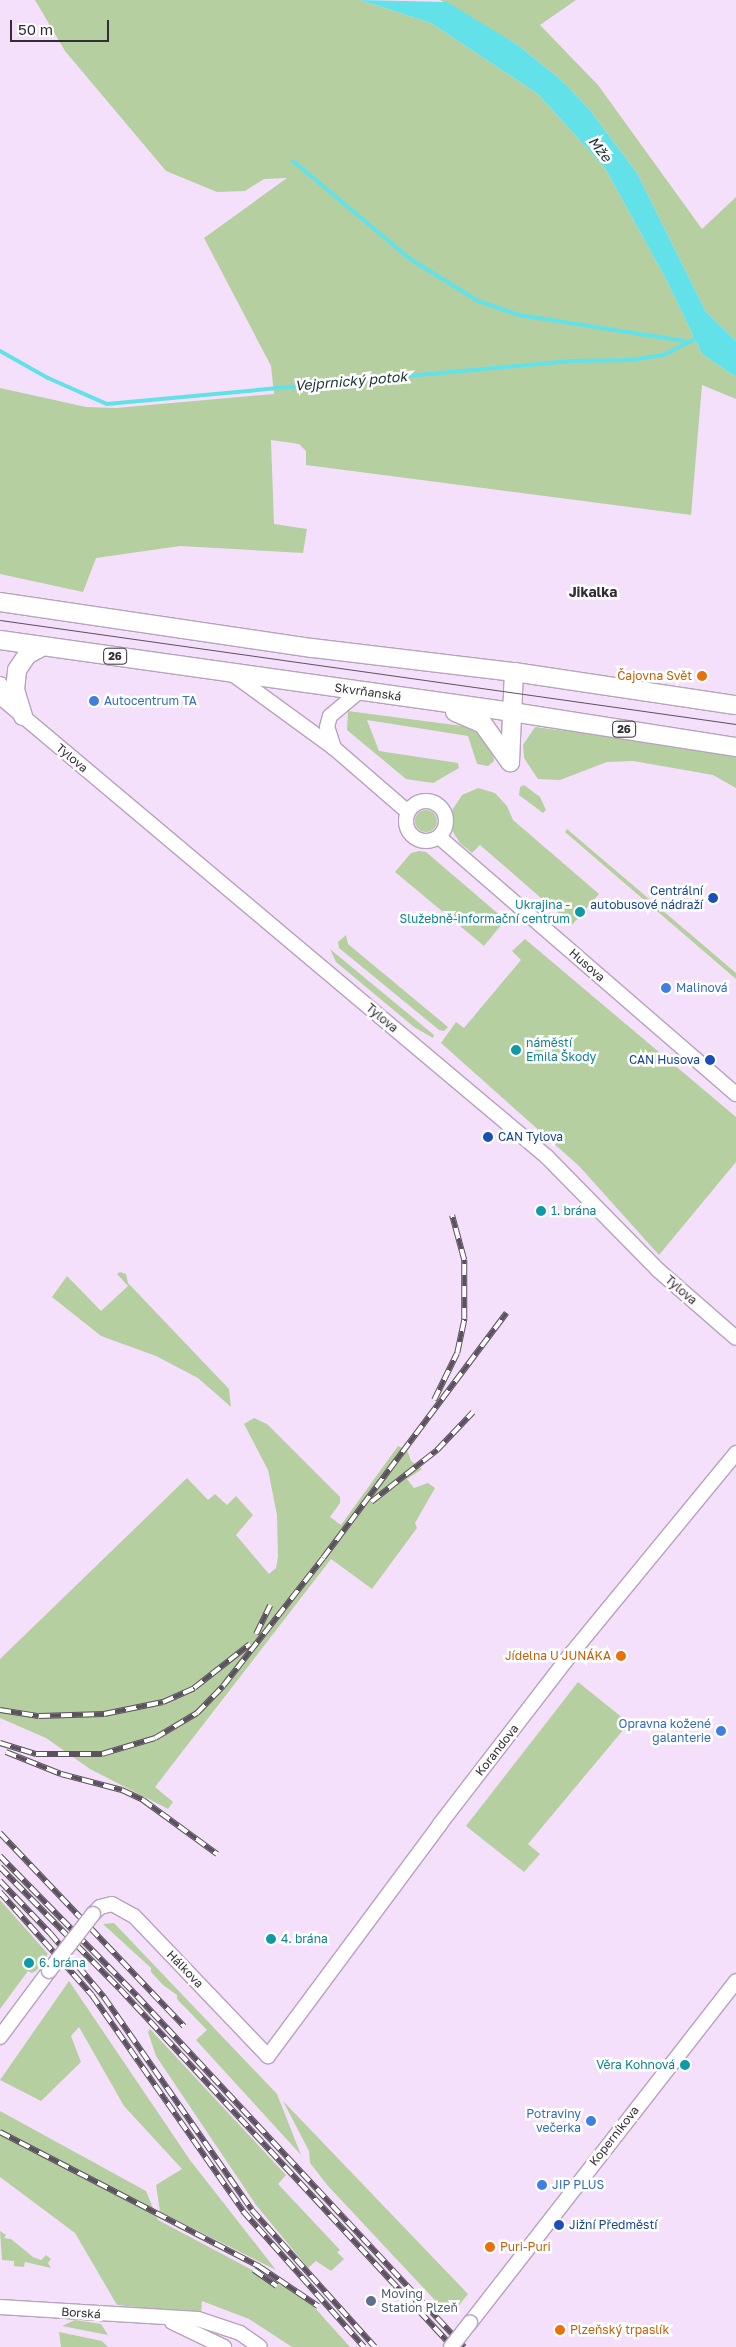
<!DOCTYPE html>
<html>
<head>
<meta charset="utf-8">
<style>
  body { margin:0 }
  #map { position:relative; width:736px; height:2347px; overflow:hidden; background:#f5e0fb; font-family:"Golos Text",sans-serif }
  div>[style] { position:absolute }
  .green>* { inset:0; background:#b6cfa0 }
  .round { border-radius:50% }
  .water>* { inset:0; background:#63e1e8 }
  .stream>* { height:4px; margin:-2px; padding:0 2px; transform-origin:2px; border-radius:2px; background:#63e1e8 }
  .roads { filter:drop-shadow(1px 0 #b7a3bc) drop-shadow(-1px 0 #b7a3bc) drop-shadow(0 1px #b7a3bc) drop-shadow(0 -1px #b7a3bc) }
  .minor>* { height:14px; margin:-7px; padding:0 7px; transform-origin:7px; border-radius:7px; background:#fff }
  .minor>.ring { margin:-7px; padding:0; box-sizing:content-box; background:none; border:14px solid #fff; border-radius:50% }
  .major>* { height:18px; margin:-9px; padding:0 9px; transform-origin:9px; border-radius:9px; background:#fff }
  .tram>* { height:1px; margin:-0.5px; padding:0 0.5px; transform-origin:0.5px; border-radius:0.5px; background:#5c525f }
  .rail>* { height:5.5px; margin-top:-2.75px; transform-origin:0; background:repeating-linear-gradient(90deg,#fff 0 11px,#5c525f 0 22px); box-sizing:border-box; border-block:1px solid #5c525f }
  .bridges { filter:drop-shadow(1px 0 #b7a3bc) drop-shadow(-1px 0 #b7a3bc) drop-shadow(0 1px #b7a3bc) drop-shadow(0 -1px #b7a3bc) }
  .minor-bridge>* { height:14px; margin:-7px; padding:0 7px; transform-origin:7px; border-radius:7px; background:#fff }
  .dots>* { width:14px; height:14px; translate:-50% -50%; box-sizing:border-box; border:2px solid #fff; border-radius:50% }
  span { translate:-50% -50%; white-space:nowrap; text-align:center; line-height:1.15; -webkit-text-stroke:5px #fff; paint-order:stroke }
  .shield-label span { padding:1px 4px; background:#fff; border:1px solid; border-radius:4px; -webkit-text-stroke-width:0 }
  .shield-label { font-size:11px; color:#342c36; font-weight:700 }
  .food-label { font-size:12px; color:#c56008 }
  .right { translate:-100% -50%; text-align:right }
  .left { translate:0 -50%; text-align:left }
  .street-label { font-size:12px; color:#342c36 }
  .shop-label { font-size:12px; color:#366cbe }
  .transit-label { font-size:12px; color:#164399 }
  .culture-label { font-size:12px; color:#0d838f }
  .service-label { font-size:12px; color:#4e5e75 }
  .water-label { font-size:14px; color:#192f31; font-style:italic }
  .neighbourhood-label { font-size:14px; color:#342c36; font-weight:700 }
  .scale { position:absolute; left:10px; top:20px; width:99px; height:22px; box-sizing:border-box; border:2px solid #342c36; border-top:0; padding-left:6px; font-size:15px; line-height:18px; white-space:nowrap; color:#342c36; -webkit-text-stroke:4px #fff; paint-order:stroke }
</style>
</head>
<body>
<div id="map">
  <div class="green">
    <i style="clip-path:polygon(35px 0,360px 0,431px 23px,538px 94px,605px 168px,667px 281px,702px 354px,736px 377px,736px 399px,702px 385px,691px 515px,306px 465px,306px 451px,299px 444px,271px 440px,274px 524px,307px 529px,303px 553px,180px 546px,96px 558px,83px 592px,0 574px,0 388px,86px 407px,116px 408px,274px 394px,271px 366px,204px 238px,287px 178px,264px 179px,245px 191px,217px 192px,166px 171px,65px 51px)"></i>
    <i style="clip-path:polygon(440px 0,576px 0,540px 25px,598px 85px,702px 229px,736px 197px,736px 341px,706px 312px,637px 173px,589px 109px,561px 80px,518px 45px)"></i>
    <i style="clip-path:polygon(348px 711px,485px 729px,491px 736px,494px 761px,488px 766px,477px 764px,468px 736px,367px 720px,379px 751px,458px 763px,459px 768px,433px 783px,406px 779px,347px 730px)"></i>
    <i style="clip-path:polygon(535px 727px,736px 753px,736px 788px,713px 775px,633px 761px,607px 762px,560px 780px,538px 779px,524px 758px,523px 745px)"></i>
    <i style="clip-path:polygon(524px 785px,540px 797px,546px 810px,543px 813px,519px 795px,520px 787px)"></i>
    <i style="clip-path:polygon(478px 788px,495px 793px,507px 806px,513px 820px,599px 894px,572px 925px,480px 845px,472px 853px,460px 843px,453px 832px,451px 812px,462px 795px)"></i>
    <i class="round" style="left:415px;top:810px;width:22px;height:22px"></i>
    <i style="clip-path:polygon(567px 829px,736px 973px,736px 979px,565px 832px)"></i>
    <i style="clip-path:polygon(419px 851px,426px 852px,502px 917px,502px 924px,484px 946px,395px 872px,411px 853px)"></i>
    <i style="clip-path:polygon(346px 935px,348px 944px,448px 1027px,444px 1031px,439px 1030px,339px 948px,338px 942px)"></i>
    <i style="clip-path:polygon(525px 939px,736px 1117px,736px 1162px,659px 1255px,579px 1166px,441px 1043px,456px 1022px,464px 1028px,521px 960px,512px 951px)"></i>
    <i style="clip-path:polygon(330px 949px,434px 1035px,433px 1038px,414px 1027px,336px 962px)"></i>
    <i style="clip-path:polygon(120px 1272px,126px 1274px,128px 1283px,229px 1389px,231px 1407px,198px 1378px,156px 1356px,101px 1336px,52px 1297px,67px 1276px,101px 1311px,128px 1286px,117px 1274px)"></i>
    <i style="clip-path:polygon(254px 1418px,267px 1424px,340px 1497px,340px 1503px,330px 1517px,341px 1525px,398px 1446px,407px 1450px,411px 1461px,422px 1469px,407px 1479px,414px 1488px,428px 1483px,435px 1488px,415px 1523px,417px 1528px,372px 1589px,331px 1559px,155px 1787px,173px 1802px,168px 1809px,90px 1769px,46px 1738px,0 1718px,0 1659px,187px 1478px,208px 1500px,215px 1494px,227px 1505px,236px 1496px,253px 1515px,236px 1535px,269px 1574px,276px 1568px,278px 1557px,277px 1515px,268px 1470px,244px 1424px)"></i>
    <i style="clip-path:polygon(578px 1682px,629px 1723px,528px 1844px,540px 1854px,524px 1872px,466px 1826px)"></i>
    <i style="clip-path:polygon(0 1900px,48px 1954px,37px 1970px,32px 1973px,28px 1971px,0 2009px)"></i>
    <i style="clip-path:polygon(114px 1923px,277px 2094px,301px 2155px,196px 2040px,207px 2030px,177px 1999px,177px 1995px,163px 1985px,151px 1972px,151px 1968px,103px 1924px)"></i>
    <i style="clip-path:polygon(69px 1981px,190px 2160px,276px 2270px,160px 2212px,156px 2185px,182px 2169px,124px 2106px,79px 2027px,71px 2036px,81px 2062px,41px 2101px,0 2080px)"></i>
    <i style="clip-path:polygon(150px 2029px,286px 2175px,278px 2184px,340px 2250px,337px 2252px,344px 2259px,331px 2271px,316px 2261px,308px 2268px,256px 2205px,156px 2056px,148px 2032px)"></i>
    <i style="clip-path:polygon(283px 2101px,468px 2294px,455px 2310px,447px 2313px,328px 2186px,310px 2163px,309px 2151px)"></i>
    <i style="clip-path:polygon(0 2111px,146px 2191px,158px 2220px,307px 2299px,350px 2347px,292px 2347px,249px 2319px,202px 2301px,201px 2314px,117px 2305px,75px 2233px,0 2177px)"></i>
    <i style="clip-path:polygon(0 2231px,6px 2235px,4px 2238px,11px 2239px,33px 2257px,41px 2260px,46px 2255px,51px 2259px,48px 2263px,51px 2268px,25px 2262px,24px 2267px,14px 2266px,14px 2261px,2px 2260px)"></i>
    <i style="clip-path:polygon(75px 2320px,101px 2324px,108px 2335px,62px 2326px)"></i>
    <i style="clip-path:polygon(59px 2332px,102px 2341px,108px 2347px,61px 2347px)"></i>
  </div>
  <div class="water">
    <i style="clip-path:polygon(360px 0,447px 2px,518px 45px,561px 80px,589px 109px,637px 173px,706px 312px,736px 341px,736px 377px,702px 354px,667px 281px,605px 168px,538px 94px,431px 23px)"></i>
  </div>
  <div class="stream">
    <i style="left:293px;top:161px;width:153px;rotate:39.9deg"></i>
    <i style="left:410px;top:259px;width:80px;rotate:31.7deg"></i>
    <i style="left:478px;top:301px;width:43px;rotate:18.9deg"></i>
    <i style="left:519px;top:315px;width:174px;rotate:8.9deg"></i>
    <i style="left:0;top:351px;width:55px;rotate:29.4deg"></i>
    <i style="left:48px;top:378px;width:64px;rotate:23.8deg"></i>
    <i style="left:107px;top:404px;width:464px;rotate:-5.3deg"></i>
    <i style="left:569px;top:361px;width:62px;rotate:-0.9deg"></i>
    <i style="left:631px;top:360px;width:33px;rotate:-9deg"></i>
    <i style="left:664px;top:355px;width:38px;rotate:-28deg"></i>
  </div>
  <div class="roads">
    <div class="minor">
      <i style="left:231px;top:673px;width:127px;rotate:36.1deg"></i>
      <i style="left:334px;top:748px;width:98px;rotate:40.9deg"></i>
      <i style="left:0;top:684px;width:22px;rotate:58deg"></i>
      <i style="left:0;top:697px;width:715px;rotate:40.06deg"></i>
      <i style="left:547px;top:1157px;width:158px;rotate:45.5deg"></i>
      <i style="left:658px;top:1270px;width:103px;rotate:41.1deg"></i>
      <i style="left:334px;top:748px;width:22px;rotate:-108deg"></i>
      <i style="left:327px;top:727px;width:11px;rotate:-75deg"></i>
      <i style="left:330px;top:716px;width:39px;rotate:-40deg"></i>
      <i class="ring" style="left:406px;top:801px;width:26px;height:26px"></i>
      <i style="left:439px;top:837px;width:393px;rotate:40.9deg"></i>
      <i style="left:93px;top:1914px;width:10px;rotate:-45deg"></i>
      <i style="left:100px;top:1907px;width:12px;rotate:-14deg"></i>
      <i style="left:112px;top:1904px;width:25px;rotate:29deg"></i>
      <i style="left:134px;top:1916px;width:194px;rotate:46.3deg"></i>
      <i style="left:268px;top:2056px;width:289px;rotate:-53.4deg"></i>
      <i style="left:440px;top:1824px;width:215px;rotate:-52.4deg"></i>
      <i style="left:571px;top:1654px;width:260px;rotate:-50.6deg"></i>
      <i style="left:0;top:2037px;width:82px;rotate:-53.4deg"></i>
      <i style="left:0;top:2307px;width:198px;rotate:3.5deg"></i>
      <i style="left:198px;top:2319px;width:44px;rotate:18.4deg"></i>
      <i style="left:240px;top:2333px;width:24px;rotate:35deg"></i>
      <i style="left:172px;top:2322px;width:58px;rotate:25.7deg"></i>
      <i style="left:470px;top:2323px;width:433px;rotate:-52.1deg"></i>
    </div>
    <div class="major">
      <i style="left:0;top:602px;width:315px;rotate:8.4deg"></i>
      <i style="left:312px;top:648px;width:203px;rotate:6.8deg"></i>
      <i style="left:514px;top:672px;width:224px;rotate:8.5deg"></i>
      <i style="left:0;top:640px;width:517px;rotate:8deg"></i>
      <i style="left:512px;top:712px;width:227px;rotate:8.9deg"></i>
      <i style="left:455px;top:712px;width:30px;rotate:23deg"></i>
      <i style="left:483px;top:724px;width:47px;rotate:54.6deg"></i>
      <i style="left:23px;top:716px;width:27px;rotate:-107deg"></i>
      <i style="left:15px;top:690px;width:20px;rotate:-84deg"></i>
      <i style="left:17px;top:670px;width:18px;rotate:-56deg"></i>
      <i style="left:27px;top:655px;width:18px;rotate:-29deg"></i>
      <i style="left:510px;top:762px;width:90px;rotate:-87.5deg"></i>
    </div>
  </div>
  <div class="tram">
    <i style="left:0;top:620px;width:743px;rotate:8.04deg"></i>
  </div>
  <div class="rail">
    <i style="left:434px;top:1400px;width:52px;rotate:-63.9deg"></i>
    <i style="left:457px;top:1353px;width:35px;rotate:-78deg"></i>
    <i style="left:464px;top:1319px;width:59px;rotate:-90deg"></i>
    <i style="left:464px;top:1260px;width:46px;rotate:-105.3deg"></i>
    <i style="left:371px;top:1502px;width:84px;rotate:-38.2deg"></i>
    <i style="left:437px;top:1450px;width:52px;rotate:-46.5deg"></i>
    <i style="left:256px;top:1634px;width:32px;rotate:-64deg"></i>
    <i style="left:0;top:1710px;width:39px;rotate:9deg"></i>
    <i style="left:39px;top:1716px;width:65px;rotate:-1.8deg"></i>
    <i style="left:104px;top:1714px;width:60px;rotate:-11.5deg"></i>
    <i style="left:163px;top:1702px;width:34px;rotate:-24deg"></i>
    <i style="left:194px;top:1688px;width:71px;rotate:-38.2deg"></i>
    <i style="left:0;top:1743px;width:38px;rotate:17deg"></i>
    <i style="left:36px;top:1754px;width:66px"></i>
    <i style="left:102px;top:1754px;width:55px;rotate:-16.8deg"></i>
    <i style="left:155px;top:1738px;width:49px;rotate:-30.8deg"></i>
    <i style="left:197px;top:1713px;width:37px;rotate:-46deg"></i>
    <i style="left:223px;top:1686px;width:162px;rotate:-52deg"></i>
    <i style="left:323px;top:1558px;width:306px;rotate:-53.2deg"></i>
    <i style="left:6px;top:1752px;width:59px;rotate:21.8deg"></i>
    <i style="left:61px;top:1774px;width:63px;rotate:14.7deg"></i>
    <i style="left:122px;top:1790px;width:23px;rotate:25deg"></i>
    <i style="left:143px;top:1800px;width:92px;rotate:36.1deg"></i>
    <i style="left:0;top:1833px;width:267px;rotate:46.4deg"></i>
    <i style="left:0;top:1856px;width:196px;rotate:45.6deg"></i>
    <i style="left:137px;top:1996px;width:480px;rotate:47deg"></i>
    <i style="left:0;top:1867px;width:171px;rotate:45.5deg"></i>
    <i style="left:120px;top:1989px;width:489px;rotate:47.1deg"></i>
    <i style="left:0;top:1881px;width:72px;rotate:46.1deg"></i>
    <i style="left:50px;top:1933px;width:84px;rotate:49.8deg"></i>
    <i style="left:104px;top:1997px;width:259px;rotate:55.2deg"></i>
    <i style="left:252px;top:2210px;width:184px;rotate:48.1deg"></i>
    <i style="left:0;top:1892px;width:138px;rotate:48.2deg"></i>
    <i style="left:92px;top:1995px;width:264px;rotate:55deg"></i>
    <i style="left:243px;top:2211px;width:182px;rotate:48.3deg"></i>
    <i style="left:0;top:2132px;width:293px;rotate:27.4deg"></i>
    <i style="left:260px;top:2267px;width:70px;rotate:33.9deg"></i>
    <i style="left:254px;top:2270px;width:28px;rotate:35deg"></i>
  </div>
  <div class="bridges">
    <div class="minor-bridge">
      <i style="left:49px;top:1971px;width:72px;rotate:-52.3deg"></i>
      <i style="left:451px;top:2347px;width:31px;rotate:-52deg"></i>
    </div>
  </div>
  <div class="dots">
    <i style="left:702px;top:676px;background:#e8710a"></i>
    <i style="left:94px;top:701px;background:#3f7fe0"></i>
    <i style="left:713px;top:898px;background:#1a4fb4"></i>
    <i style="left:580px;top:912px;background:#0f9aa8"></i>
    <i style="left:666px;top:988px;background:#3f7fe0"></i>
    <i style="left:516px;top:1050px;background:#0f9aa8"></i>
    <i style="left:710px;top:1060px;background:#1a4fb4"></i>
    <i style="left:488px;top:1137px;background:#1a4fb4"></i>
    <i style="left:541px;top:1211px;background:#0f9aa8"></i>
    <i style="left:621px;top:1656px;background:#e8710a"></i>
    <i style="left:721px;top:1731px;background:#3f7fe0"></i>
    <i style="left:271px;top:1939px;background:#0f9aa8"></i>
    <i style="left:29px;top:1963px;background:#0f9aa8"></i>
    <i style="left:685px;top:2065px;background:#0f9aa8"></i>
    <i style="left:591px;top:2121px;background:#3f7fe0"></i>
    <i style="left:542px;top:2185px;background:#3f7fe0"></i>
    <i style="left:559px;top:2225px;background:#1a4fb4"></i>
    <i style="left:490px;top:2247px;background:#e8710a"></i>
    <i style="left:371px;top:2301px;background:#5c6f8a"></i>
    <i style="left:560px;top:2330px;background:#e8710a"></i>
  </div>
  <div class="shield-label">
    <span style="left:115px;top:656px">26</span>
    <span style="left:624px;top:729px">26</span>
  </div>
  <div class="food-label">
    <span class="right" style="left:692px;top:676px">Čajovna Svět</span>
    <span class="right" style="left:611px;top:1656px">Jídelna U JUNÁKA</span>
    <span class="left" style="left:500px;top:2247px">Puri-Puri</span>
    <span class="left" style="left:570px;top:2330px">Plzeňský trpaslík</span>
  </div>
  <div class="street-label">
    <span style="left:368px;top:692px;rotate:8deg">Skvrňanská</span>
    <span style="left:72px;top:758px;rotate:40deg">Tylova</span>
    <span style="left:587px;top:965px;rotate:41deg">Husova</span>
    <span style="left:382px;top:1018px;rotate:40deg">Tylova</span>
    <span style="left:681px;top:1290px;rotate:41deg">Tylova</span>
    <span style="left:497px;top:1750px;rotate:-52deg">Korandova</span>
    <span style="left:185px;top:1969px;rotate:46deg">Hálkova</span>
    <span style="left:614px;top:2136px;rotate:-52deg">Koperníkova</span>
    <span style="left:81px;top:2313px;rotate:4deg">Borská</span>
  </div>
  <div class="shop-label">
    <span class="left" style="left:104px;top:701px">Autocentrum TA</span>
    <span class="left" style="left:676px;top:988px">Malinová</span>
    <span class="right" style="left:711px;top:1731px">Opravna kožené<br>galanterie</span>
    <span class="right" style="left:581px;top:2121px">Potraviny<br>večerka</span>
    <span class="left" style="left:552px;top:2185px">JIP PLUS</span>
  </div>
  <div class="transit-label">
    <span class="right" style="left:703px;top:898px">Centrální<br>autobusové nádraží</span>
    <span class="right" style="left:700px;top:1060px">CAN Husova</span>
    <span class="left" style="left:498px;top:1137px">CAN Tylova</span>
    <span class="left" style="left:569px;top:2225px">Jižní Předměstí</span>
  </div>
  <div class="culture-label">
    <span class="right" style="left:570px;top:912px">Ukrajina -<br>Služebně-informační centrum</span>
    <span class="left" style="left:526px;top:1050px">náměstí<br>Emila Škody</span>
    <span class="left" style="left:551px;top:1211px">1. brána</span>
    <span class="left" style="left:281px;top:1939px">4. brána</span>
    <span class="left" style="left:39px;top:1963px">6. brána</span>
    <span class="right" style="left:675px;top:2065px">Věra Kohnová</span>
  </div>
  <div class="service-label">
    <span class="left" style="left:381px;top:2301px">Moving<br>Station Plzeň</span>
  </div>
  <div class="water-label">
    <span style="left:600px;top:149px;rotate:52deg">Mže</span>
    <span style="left:351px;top:381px;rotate:-5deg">Vejprnický potok</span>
  </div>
  <div class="neighbourhood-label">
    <span style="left:593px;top:592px">Jikalka</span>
  </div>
  <div class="scale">50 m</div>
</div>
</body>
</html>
